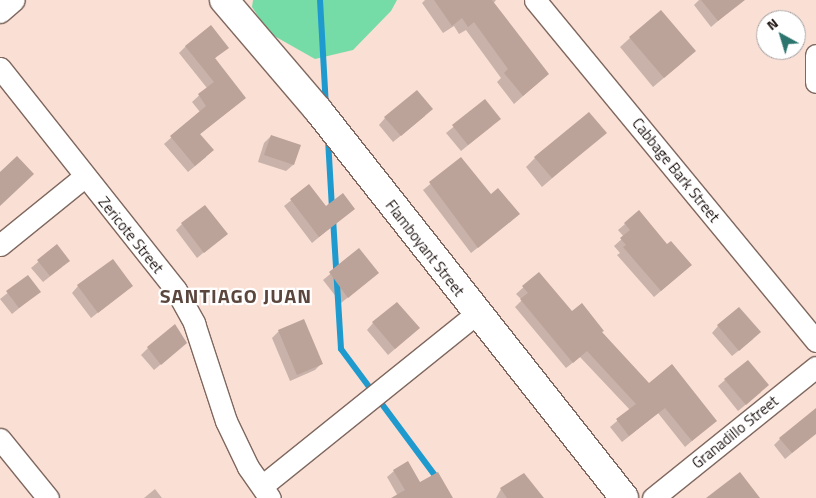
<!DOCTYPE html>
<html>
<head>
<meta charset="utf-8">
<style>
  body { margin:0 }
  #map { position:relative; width:816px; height:498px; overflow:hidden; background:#fadfd5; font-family:"Titillium Web",sans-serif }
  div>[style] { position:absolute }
  .green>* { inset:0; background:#75dba7 }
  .shadow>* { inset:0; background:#0003 }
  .stream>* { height:6px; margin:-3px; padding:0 3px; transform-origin:3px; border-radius:3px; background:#1e9ace }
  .building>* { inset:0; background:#bca399 }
  .roads { filter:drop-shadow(1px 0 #7f685f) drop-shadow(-1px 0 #7f685f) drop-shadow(0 1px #7f685f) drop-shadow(0 -1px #7f685f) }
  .minor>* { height:21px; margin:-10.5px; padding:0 10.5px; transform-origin:10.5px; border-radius:10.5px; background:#fff }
  .tertiary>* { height:28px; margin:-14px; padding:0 14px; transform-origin:14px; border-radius:14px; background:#fff }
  span { translate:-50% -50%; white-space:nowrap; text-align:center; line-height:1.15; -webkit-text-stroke:4.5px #fff; paint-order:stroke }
  .street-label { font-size:15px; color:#201613 }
  .district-label { font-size:20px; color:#5b463d; font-weight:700; letter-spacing:1px }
  .north { position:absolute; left:756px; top:10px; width:50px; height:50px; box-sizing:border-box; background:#fff; border:1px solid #a6a2a1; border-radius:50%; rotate:321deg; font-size:14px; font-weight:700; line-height:20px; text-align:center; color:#201613 }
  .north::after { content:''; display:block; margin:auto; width:18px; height:22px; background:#2c756e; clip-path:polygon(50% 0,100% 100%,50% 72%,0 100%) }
</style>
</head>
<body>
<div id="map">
  <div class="green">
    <i style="clip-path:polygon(253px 0,397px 0,391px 11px,353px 50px,315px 59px,269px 33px,252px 7px)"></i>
  </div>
  <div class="shadow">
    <i style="clip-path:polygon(425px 0,496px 0,493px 4px,548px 74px,514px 104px,497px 82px,501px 78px,466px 30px,459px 34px,454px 26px,443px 33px,422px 3px)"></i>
    <i style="clip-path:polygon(699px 0,736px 0,738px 4px,711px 27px,694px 5px)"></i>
    <i style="clip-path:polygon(630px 38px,684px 61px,653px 87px,620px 47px)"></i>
    <i style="clip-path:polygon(186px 46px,227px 47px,214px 59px,245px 98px,199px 135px,206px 157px,188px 172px,164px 144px,200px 112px,192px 102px,207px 88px,179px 53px)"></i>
    <i style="clip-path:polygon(485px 101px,492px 126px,461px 151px,446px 133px)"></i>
    <i style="clip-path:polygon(425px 116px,393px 142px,379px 125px,385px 118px)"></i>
    <i style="clip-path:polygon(605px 133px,542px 187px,526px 167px,535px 158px)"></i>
    <i style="clip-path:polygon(271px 136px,299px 145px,293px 165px,286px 171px,258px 162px,264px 143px)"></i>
    <i style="clip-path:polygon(461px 159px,511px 221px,471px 253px,423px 190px)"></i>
    <i style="clip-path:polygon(309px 186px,325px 208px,353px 209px,312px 243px,284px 206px)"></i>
    <i style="clip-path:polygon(182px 224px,226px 234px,197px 258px,176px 230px)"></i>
    <i style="clip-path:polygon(625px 224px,684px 271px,654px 297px,617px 255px,620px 253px,614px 246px,624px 237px,618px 230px)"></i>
    <i style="clip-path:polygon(57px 246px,62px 267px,43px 282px,31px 268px)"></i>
    <i style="clip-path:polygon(359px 250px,378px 273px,341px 303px,323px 280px)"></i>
    <i style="clip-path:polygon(539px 273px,572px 313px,600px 333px,649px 384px,715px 421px,685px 447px,658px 413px,622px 442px,610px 427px,630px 410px,580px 357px,566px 368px,515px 307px,522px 300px,516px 294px)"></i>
    <i style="clip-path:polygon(28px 277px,39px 292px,12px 314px,0 299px)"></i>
    <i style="clip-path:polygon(78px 286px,132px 286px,91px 318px,72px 293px)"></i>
    <i style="clip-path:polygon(303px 321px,321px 364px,315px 370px,290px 381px,272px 338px,279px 331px)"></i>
    <i style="clip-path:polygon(373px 323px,411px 335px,388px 355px,367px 330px)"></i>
    <i style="clip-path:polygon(718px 326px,753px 339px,732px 356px,712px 333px)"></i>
    <i style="clip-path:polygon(186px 343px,154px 370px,141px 355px,148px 348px)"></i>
    <i style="clip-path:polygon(725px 380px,761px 392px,738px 411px,718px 386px)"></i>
    <i style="clip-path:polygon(816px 428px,811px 437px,785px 459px,774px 445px,780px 439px)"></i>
    <i style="clip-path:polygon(394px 471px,419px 484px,450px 498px,399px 498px,387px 477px)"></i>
    <i style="clip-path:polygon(524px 474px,541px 498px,496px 498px,501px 489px)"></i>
    <i style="clip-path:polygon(155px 489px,162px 498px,144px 498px)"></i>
  </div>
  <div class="stream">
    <i style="left:320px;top:0;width:106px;rotate:86.8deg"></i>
    <i style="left:328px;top:139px;width:70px;rotate:86.7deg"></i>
    <i style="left:333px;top:218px;width:131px;rotate:86.5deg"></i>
    <i style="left:341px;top:349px;width:164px;rotate:53.4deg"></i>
  </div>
  <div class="building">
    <i style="clip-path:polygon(434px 0,492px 0,549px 74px,523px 96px,504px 73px,508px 69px,474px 22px,468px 27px,462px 18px,452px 26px)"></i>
    <i style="clip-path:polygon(701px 0,745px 0,718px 21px)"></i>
    <i style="clip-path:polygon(661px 10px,696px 51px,664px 78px,629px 37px)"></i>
    <i style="clip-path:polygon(211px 25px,229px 48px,215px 58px,246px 98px,200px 134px,214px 150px,195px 166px,170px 136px,206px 106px,198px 94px,214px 82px,185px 46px)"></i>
    <i style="clip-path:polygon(417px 90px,433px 109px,401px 136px,384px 117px)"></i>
    <i style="clip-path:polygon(485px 99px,501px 119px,468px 145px,452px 125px)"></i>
    <i style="clip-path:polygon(589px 112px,607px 133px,552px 178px,534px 157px)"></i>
    <i style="clip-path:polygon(271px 135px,301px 145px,294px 165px,264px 155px)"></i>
    <i style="clip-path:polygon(17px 156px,34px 174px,0 206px,0 172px)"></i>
    <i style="clip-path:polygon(461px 157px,491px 194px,498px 188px,520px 214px,478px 248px,429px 182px)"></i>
    <i style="clip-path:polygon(309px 184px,326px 206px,343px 193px,355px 209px,319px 237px,290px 199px)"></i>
    <i style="clip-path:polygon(205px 205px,228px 234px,204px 253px,181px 223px)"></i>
    <i style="clip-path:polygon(639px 210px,667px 244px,671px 241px,692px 265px,661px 291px,623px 247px,626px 245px,620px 238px,630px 230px,624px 223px)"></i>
    <i style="clip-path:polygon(57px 244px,70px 261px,50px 276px,37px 260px)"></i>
    <i style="clip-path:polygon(359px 248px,379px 273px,348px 298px,329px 272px)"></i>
    <i style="clip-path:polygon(113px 259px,133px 286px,98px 313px,77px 285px)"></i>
    <i style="clip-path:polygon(539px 272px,572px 311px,582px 303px,604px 331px,602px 332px,649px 383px,672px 364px,717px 421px,692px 441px,665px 408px,629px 436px,616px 419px,636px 404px,587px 351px,573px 363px,520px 299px,528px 293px,522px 286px)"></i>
    <i style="clip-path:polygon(28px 275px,41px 292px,19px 308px,6px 291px)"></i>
    <i style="clip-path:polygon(397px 302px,420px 328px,395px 349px,372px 322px)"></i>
    <i style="clip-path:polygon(739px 307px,761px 332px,739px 351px,717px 325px)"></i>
    <i style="clip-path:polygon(304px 319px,323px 364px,297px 375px,278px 330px)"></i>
    <i style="clip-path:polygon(175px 324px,187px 343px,161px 365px,147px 347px)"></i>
    <i style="clip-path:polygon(748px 360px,769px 385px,746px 405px,724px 379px)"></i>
    <i style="clip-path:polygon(816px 408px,816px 434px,792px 453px,779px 438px)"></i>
    <i style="clip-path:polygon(408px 461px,420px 482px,438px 472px,453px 498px,391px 498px,405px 490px,393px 470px)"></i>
    <i style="clip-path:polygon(740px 472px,760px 498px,706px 498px)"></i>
    <i style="clip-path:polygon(524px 473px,544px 498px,507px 498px,500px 488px)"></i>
  </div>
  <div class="roads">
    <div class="minor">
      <i style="left:535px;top:0;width:442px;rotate:50.5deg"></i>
      <i style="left:0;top:12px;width:18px;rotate:-41deg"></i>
      <i style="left:816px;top:55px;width:27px;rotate:90deg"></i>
      <i style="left:0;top:68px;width:283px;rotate:51.6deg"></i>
      <i style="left:176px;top:290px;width:38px;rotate:61deg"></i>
      <i style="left:194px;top:323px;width:103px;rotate:71.9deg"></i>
      <i style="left:226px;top:421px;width:51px;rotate:64.4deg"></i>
      <i style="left:248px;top:467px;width:38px;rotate:55deg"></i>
      <i style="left:0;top:245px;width:108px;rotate:-39deg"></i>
      <i style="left:0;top:439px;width:76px;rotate:50.9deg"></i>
      <i style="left:262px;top:486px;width:275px;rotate:-38.8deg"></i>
      <i style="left:653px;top:498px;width:209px;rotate:-38.8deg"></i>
    </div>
    <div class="tertiary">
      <i style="left:224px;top:0;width:145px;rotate:49.5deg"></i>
      <i style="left:318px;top:110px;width:494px;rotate:51.7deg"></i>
    </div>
  </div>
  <div class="street-label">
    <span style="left:676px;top:170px;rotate:51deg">Cabbage Bark Street</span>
    <span style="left:131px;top:235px;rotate:51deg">Zericote Street</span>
    <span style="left:425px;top:248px;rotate:52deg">Flamboyant Street</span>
    <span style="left:735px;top:432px;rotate:-39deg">Granadillo Street</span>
  </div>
  <div class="district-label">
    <span style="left:236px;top:295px">SANTIAGO JUAN</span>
  </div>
  <div class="north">N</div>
</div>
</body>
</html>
